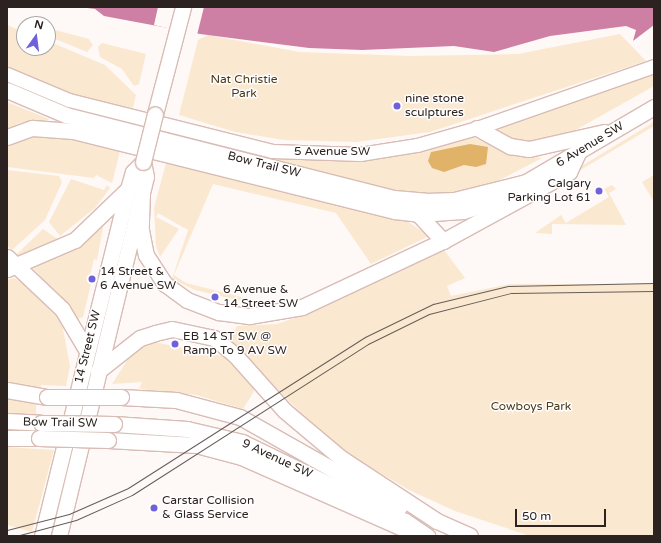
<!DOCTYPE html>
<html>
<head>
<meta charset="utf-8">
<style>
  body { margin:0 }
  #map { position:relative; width:661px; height:543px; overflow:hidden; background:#fef8f6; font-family:"Varela Round",sans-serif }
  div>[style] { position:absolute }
  .green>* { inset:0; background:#fae9d0 }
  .forest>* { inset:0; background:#e0b369 }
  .water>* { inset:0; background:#ce80a4 }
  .pier>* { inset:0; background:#fef8f6 }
  .roads { filter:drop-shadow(1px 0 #d8bcb5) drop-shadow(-1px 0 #d8bcb5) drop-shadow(0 1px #d8bcb5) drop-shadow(0 -1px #d8bcb5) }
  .tertiary>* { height:13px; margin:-6.5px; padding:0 6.5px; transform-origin:6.5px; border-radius:6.5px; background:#fff }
  .secondary>* { height:15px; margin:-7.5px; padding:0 7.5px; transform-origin:7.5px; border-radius:7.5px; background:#fff }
  .tram>* { height:1px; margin:-0.5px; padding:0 0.5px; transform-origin:0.5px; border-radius:0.5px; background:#665d5a }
  .bridges { filter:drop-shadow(1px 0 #d8bcb5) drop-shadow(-1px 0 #d8bcb5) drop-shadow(0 1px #d8bcb5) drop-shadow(0 -1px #d8bcb5) }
  .secondary-bridge>* { height:15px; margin:-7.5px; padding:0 7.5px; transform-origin:7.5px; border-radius:7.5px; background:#fff }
  .dots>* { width:11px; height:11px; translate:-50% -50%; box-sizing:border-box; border:2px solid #fff; border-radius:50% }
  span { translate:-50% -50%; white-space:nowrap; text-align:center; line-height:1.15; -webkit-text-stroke:3px #fff; paint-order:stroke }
  .park-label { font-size:12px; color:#4d3a1a }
  .poi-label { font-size:12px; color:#2c221f }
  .left { translate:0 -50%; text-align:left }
  .right { translate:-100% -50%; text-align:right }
  .street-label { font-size:12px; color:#2c221f }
  .frame { position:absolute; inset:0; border:8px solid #2c221f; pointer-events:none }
  .north { position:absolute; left:16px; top:16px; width:40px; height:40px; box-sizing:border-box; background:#fff; border:1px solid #aba7a5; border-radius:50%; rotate:14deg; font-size:11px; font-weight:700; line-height:16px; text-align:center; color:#2c221f }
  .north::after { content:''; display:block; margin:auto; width:14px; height:18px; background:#7060da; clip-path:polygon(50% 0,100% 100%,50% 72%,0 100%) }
  .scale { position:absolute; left:515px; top:509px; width:91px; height:18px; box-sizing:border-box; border:2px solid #2c221f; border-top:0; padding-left:5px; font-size:12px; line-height:14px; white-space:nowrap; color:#2c221f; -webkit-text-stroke:3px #fff; paint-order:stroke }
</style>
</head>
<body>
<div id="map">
  <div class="green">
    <i style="clip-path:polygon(7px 25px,24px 32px,24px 48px,48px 48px,48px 41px,105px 65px,136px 95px,133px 108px,71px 96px,7px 70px)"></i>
    <i style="clip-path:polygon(48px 28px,89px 39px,93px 45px,87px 52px,48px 36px)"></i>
    <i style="clip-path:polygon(620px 34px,646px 61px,430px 132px,356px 142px,284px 140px,235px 132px,179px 115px,198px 40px,208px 35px,299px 52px,409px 56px,518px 54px)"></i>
    <i style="clip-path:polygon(102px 43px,146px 54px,139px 84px,134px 86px,122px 69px,100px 57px,98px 47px)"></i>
    <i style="clip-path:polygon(654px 70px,654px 86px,572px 132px,537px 142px,513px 140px,496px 128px)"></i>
    <i style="clip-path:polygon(7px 102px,49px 119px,48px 121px,20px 123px,7px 129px)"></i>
    <i style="clip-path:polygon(654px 122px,654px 126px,502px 217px,501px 215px)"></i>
    <i style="clip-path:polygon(60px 134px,120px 151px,112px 183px,96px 175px,94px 178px,7px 167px,7px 146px,14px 141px,32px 135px)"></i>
    <i style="clip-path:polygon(470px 136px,511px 154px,542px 158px,492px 184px,443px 194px,395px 191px,272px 161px,273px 154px,302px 157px)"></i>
    <i style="clip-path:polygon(166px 163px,404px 219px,429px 236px,371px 264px,336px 213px,213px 184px,174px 275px,186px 283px,265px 303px,254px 304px,195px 290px,172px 279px,188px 230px,158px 213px,156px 217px,179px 229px,160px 257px,156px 246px,154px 208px)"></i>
    <i style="clip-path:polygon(7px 170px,59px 176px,62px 182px,45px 220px,12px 250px,7px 245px)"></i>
    <i style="clip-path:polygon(654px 175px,654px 202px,642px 182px)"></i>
    <i style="clip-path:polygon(71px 179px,104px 190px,107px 185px,110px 188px,95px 208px,60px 236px,49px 222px)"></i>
    <i style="clip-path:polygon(612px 185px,616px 189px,609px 193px,626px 225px,552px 224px,552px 234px,535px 233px,561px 215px,566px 223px,609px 197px,604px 189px)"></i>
    <i style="clip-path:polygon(104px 222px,97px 260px,94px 259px,90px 275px,93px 276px,83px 317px,77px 319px,33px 268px,71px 250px)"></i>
    <i style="clip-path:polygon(43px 229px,59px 240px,19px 258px,16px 255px,20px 251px)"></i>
    <i style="clip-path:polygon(444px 250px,465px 278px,447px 286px,451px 296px,510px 284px,654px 284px,654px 536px,530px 536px,455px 511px,409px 490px,353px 457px,315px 427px,229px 341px,237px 326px,277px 324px,294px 318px)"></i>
    <i style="clip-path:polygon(13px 278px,23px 282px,55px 311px,66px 327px,63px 329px,70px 366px,66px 386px,41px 385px,40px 390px,7px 384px,7px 280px)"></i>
    <i style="clip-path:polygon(154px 342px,223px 356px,256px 388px,243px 409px,196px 395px,139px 389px,142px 382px,112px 384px,132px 353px)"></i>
    <i style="clip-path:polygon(7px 398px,36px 402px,36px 417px,7px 417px)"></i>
    <i style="clip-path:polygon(7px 447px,54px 450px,32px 532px,7px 525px)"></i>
  </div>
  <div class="forest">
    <i style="clip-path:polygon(470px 144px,488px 147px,486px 164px,476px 167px,464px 165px,444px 172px,432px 168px,428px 161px,431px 152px)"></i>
  </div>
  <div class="water">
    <i style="clip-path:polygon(80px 7px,654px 7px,654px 25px,633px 41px,636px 30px,626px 26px,550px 36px,494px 52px,454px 46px,362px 50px,309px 48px,200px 34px,104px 16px,95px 9px)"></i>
  </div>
  <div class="pier">
    <i style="clip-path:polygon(158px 7px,204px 7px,197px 35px,154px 25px)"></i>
  </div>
  <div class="roads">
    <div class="tertiary">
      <i style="left:7px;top:74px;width:67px;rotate:22.8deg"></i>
      <i style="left:69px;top:100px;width:209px;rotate:14.1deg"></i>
      <i style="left:272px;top:151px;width:88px;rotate:2deg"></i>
      <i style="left:360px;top:154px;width:58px;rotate:-9deg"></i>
      <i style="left:417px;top:145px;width:62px;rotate:-15.8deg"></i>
      <i style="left:477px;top:128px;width:188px;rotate:-19.3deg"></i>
    </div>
    <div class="secondary">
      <i style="left:7px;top:90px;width:64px;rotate:23deg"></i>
      <i style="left:66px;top:115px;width:338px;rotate:14.2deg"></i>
      <i style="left:394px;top:198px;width:32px;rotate:5deg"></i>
      <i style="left:426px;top:201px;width:28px;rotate:-2deg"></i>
      <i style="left:454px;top:200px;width:74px;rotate:-14deg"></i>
      <i style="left:526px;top:182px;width:148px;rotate:-30.4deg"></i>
      <i style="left:155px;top:114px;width:111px;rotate:-75.3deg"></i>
      <i style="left:477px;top:128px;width:38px;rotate:29deg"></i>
      <i style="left:510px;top:146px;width:19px;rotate:9deg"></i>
      <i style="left:529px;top:149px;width:77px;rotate:-12.8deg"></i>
      <i style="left:7px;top:137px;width:27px;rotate:-20deg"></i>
      <i style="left:32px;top:128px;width:41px;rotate:4.2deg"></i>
      <i style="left:73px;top:131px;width:332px;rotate:14deg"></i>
      <i style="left:395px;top:211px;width:23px;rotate:7deg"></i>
      <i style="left:418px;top:214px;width:45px;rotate:-3.8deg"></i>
      <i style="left:463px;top:211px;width:45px;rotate:-18deg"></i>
      <i style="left:142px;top:192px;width:38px;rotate:92deg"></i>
      <i style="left:141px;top:230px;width:25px;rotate:79deg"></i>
      <i style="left:146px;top:255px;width:35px;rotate:57deg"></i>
      <i style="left:165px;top:284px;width:27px;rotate:36deg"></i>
      <i style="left:187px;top:300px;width:34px;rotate:21deg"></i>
      <i style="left:219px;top:312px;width:30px;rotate:8deg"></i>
      <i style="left:249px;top:316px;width:54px;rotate:-9.6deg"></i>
      <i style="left:302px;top:307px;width:156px;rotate:-25.1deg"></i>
      <i style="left:443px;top:241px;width:144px;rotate:-28.7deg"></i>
      <i style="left:569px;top:172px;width:21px;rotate:-65deg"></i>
      <i style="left:418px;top:214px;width:37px;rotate:47deg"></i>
      <i style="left:7px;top:257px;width:76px;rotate:43.4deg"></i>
      <i style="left:62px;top:309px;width:49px;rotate:59.2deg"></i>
      <i style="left:7px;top:269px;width:74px;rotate:-23.1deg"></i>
      <i style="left:75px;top:240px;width:74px;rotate:-43.9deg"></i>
      <i style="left:98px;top:371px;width:53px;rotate:-38.2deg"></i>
      <i style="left:140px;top:338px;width:16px;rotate:-18deg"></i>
      <i style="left:155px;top:333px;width:17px;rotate:-13deg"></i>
      <i style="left:172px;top:329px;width:43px;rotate:12.1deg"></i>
      <i style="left:214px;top:338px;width:26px;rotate:39deg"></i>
      <i style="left:234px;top:354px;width:76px;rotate:48.2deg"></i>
      <i style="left:285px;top:411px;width:73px;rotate:40deg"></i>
      <i style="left:341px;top:458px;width:115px;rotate:33.3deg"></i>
      <i style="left:437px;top:521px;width:36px;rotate:24deg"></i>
      <i style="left:7px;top:390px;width:41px;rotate:9.9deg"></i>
      <i style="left:121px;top:397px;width:55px;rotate:3.1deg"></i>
      <i style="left:176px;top:400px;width:66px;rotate:14.9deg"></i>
      <i style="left:240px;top:417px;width:183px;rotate:29.5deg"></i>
      <i style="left:7px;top:421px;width:34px;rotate:3deg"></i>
      <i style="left:114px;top:424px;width:73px;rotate:3.9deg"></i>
      <i style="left:187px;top:429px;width:57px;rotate:13.3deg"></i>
      <i style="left:242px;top:442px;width:181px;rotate:25.9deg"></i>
      <i style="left:405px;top:521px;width:27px;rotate:34deg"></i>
      <i style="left:7px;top:438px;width:32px"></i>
      <i style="left:108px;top:440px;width:88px;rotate:3.3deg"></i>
      <i style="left:196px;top:445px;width:47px;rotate:14.9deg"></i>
      <i style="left:241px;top:457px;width:184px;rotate:23.8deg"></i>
      <i style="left:42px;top:536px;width:357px;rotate:-76.1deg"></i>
      <i style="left:128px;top:189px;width:18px;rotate:-74deg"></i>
      <i style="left:133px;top:172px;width:14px;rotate:-45deg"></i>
      <i style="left:59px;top:536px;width:369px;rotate:-76.4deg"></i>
      <i style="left:146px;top:177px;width:15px;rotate:-101deg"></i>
    </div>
  </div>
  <div class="tram">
    <i style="left:7px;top:530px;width:64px;rotate:-14.5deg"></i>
    <i style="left:69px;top:514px;width:64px;rotate:-23.8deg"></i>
    <i style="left:128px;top:488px;width:281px;rotate:-32.5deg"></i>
    <i style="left:365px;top:337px;width:76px;rotate:-25.9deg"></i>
    <i style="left:433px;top:304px;width:77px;rotate:-13.5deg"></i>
    <i style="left:508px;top:286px;width:146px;rotate:-1.2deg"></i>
    <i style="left:16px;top:536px;width:62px;rotate:-14.9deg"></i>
    <i style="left:76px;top:520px;width:61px;rotate:-24.1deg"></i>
    <i style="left:132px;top:495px;width:280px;rotate:-32.6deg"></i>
    <i style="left:368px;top:344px;width:68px;rotate:-26.2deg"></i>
    <i style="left:429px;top:314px;width:85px;rotate:-14.4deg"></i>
    <i style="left:511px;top:293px;width:143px;rotate:-0.8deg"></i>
  </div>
  <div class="bridges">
    <div class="secondary-bridge">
      <i style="left:143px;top:162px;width:49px;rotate:-76deg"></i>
      <i style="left:47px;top:397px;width:74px"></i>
      <i style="left:41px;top:423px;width:73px;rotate:0.8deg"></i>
      <i style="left:39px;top:438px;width:69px;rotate:1.7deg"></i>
    </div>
  </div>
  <div class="dots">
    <i style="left:397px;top:106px;background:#7060da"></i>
    <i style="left:599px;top:191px;background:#7060da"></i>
    <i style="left:92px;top:279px;background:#7060da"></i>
    <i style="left:215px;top:297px;background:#7060da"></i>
    <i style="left:175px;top:344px;background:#7060da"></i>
    <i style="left:154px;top:508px;background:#7060da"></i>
  </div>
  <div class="park-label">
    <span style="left:244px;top:87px">Nat Christie<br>Park</span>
    <span style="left:531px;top:407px">Cowboys Park</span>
  </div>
  <div class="poi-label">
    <span class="left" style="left:405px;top:106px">nine stone<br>sculptures</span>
    <span class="right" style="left:591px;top:191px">Calgary<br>Parking Lot 61</span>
    <span class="left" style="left:100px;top:279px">14 Street &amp;<br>6 Avenue SW</span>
    <span class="left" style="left:223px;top:297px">6 Avenue &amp;<br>14 Street SW</span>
    <span class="left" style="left:183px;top:344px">EB 14 ST SW @<br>Ramp To 9 AV SW</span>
    <span class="left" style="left:162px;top:508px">Carstar Collision<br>&amp; Glass Service</span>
  </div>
  <div class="street-label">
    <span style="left:590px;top:145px;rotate:-31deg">6 Avenue SW</span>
    <span style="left:332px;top:152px">5 Avenue SW</span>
    <span style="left:264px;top:165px;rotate:14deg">Bow Trail SW</span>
    <span style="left:88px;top:347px;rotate:-76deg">14 Street SW</span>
    <span style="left:60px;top:423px;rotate:1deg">Bow Trail SW</span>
    <span style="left:277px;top:459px;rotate:25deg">9 Avenue SW</span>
  </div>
  <div class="frame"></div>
  <div class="north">N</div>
  <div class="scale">50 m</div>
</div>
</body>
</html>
